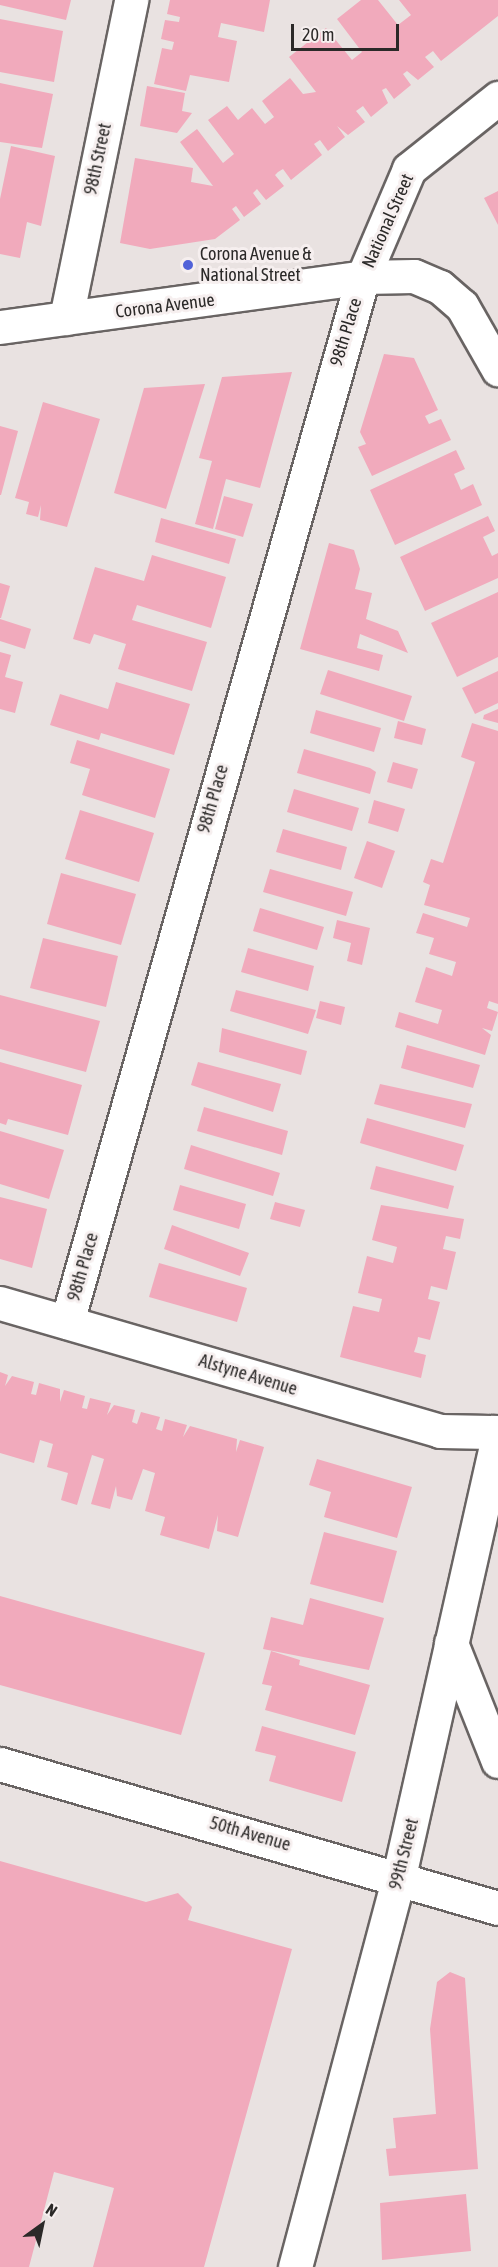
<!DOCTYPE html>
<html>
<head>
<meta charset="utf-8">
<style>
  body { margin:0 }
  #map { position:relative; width:498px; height:2267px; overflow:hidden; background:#e9e2e1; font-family:"Asap Condensed",sans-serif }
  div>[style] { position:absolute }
  .building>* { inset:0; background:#f1aabc }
  .roads { filter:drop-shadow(2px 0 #696463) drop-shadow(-2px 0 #696463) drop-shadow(0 2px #696463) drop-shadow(0 -2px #696463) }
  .street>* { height:33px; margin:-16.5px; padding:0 16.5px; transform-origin:16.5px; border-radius:16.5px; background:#fff }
  .dots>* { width:16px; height:16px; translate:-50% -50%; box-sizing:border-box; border:3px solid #f6efef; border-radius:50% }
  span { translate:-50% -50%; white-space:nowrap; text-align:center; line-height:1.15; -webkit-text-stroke:6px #f6efef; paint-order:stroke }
  .street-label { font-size:18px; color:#2b2928 }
  .poi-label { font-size:18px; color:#2b2928 }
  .left { translate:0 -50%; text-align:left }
  .north { position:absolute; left:12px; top:2195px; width:60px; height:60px; -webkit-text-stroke:4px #f6efef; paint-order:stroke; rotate:33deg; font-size:16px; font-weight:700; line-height:24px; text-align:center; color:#2b2928 }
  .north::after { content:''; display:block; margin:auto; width:21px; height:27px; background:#2b2928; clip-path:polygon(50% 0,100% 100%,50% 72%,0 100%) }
  .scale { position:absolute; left:291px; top:24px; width:108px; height:27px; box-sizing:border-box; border:3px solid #2b2928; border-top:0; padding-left:8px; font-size:18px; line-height:21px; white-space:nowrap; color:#2b2928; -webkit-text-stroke:4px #f6efef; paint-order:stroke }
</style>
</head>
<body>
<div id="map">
  <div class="building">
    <i style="clip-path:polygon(0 0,71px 0,66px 20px,0 5px)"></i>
    <i style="clip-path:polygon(170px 0,270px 0,264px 32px,221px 23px,218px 37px,237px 41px,229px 82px,190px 75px,186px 91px,154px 84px,162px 48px,172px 50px,174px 42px,161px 39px,165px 20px,179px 22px,180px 17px,167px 14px)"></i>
    <i style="clip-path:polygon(361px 0,378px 0,398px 25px,411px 15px,399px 0,498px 0,498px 16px,441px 61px,433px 51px,425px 57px,434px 67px,418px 80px,407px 71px,403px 74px,411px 85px,394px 99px,386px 88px,382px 90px,388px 103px,371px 117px,363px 106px,356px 111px,365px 122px,348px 135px,337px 126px,345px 137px,328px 151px,320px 140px,314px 144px,322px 155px,291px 180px,283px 169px,278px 172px,275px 175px,284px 186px,266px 200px,257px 189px,253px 193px,261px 204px,244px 217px,236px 206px,232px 209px,240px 220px,215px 239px,150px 249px,120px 243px,135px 158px,193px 168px,191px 182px,213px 186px,180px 142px,197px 129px,223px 163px,234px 154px,208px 120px,227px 106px,238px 120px,252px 108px,265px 124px,274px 117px,262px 101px,290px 78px,303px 94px,316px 92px,289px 57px,326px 28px,352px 60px,362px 52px,337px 19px)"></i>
    <i style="clip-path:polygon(0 19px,63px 31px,54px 82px,0 72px)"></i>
    <i style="clip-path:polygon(0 83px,53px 94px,42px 148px,0 142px)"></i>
    <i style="clip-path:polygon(147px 86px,185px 93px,182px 111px,192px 113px,177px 133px,140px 126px)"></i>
    <i style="clip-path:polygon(11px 146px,55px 156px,41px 226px,27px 222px,20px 258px,0 254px,0 199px)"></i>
    <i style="clip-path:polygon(498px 191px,498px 225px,484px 198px)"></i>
    <i style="clip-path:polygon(384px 354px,414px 358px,438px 410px,425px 416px,429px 424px,441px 419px,451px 440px,372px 476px,358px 447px,366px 444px,360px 432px)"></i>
    <i style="clip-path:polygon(292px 372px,260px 488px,226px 479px,213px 529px,195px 524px,212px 461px,199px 458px,222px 377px)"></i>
    <i style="clip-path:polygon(205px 384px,166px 509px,114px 493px,144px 388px)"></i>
    <i style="clip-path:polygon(43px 402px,100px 419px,67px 527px,40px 520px,41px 505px,38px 517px,26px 514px,29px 502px,15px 498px)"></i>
    <i style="clip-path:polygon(0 426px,18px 431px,1px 495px,0 495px)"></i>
    <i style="clip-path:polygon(456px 450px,465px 469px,454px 474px,461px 490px,473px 484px,482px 505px,395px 545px,370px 490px)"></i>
    <i style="clip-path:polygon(224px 496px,253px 504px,243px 537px,215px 529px)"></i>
    <i style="clip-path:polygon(488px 516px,495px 531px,483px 537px,492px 556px,498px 553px,498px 578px,425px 611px,400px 557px)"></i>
    <i style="clip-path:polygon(161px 518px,236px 539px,229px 564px,155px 542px)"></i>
    <i style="clip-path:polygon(329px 543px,354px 550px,360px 569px,355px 589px,372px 593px,366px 619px,398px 631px,408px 653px,360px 634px,357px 648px,383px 655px,379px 671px,300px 649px)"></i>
    <i style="clip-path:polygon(152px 555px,226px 577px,211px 628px,137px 605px,132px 620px,207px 642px,192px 691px,118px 669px,126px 644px,94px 634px,90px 644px,73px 639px,95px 567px,144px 581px)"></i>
    <i style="clip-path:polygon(0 583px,10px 586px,1px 618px,0 618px)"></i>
    <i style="clip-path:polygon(498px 592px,498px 657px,457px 677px,431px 623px)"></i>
    <i style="clip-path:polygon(0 619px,31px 629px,25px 649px,0 641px)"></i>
    <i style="clip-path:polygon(0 652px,11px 655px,5px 677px,23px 682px,15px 713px,0 709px)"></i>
    <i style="clip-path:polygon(328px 670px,412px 696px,404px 721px,320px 694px)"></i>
    <i style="clip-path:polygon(498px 671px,498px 703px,475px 714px,462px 688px)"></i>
    <i style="clip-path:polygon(116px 682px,190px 704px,174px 755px,101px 733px,99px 740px,50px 725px,60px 694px,108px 709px)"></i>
    <i style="clip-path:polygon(498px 709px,498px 723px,483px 719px,484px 715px)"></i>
    <i style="clip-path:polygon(316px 710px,381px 728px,374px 752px,310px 733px)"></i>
    <i style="clip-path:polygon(398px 721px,426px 729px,422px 745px,394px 738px)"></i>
    <i style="clip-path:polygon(472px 723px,498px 731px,498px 1004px,489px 1001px,487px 1008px,498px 1012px,492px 1031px,482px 1028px,491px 1035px,485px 1055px,395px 1027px,399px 1012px,438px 1024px,442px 1010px,415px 1002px,426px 967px,452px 976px,456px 962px,429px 954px,434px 938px,416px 933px,423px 913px,467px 927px,470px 918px,424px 905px,430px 885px,423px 882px,431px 859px,443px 863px,475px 762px,461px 757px)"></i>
    <i style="clip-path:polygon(77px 740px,170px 769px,155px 818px,82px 795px,90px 769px,70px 763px)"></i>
    <i style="clip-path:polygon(304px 749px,370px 768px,376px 772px,370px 794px,297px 773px)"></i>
    <i style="clip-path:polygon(393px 762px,418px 769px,412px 789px,387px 782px)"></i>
    <i style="clip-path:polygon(294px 789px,359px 808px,352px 831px,287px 812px)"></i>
    <i style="clip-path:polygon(374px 800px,405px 809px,398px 832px,368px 823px)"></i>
    <i style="clip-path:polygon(80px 810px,154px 833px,139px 882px,65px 859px)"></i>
    <i style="clip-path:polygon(283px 829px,347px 847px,341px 870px,276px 852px)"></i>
    <i style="clip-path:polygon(367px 841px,395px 851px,382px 888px,354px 878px)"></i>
    <i style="clip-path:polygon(270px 869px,353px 892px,346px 916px,263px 892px)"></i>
    <i style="clip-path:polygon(61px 873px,136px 894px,121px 945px,47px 924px)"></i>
    <i style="clip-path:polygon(260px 908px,324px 927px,317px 950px,253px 931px)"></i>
    <i style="clip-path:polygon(337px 920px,370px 928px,362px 965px,347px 961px,351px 943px,333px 938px)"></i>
    <i style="clip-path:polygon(43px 938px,118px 956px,106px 1007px,30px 988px)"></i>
    <i style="clip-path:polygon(248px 948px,314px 966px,308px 991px,241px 972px)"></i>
    <i style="clip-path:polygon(236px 990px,316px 1010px,308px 1034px,230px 1011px)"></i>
    <i style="clip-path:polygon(0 995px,100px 1021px,86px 1072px,0 1049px)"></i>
    <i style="clip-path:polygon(320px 1001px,345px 1007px,341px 1025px,316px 1018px)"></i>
    <i style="clip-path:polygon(222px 1028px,307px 1051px,301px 1075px,219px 1052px)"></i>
    <i style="clip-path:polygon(407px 1045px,480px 1065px,473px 1088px,401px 1068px)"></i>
    <i style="clip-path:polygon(0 1062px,82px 1085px,68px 1135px,8px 1119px,6px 1125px,0 1123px)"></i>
    <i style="clip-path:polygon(198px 1062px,281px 1084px,273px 1112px,191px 1085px)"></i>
    <i style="clip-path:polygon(380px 1084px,472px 1104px,465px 1128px,374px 1104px)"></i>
    <i style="clip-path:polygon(204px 1107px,288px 1131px,282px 1155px,197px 1131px)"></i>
    <i style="clip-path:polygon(367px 1118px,464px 1145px,456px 1171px,360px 1143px)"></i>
    <i style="clip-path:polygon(0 1131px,64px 1150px,49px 1199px,0 1184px)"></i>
    <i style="clip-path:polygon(191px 1145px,280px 1173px,273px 1196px,184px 1169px)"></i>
    <i style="clip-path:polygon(376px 1166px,454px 1186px,448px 1209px,370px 1189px)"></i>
    <i style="clip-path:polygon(180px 1185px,246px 1204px,239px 1229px,173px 1210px)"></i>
    <i style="clip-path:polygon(0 1197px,47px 1209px,32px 1268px,0 1259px)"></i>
    <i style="clip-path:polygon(275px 1202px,305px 1210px,300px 1227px,270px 1219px)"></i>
    <i style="clip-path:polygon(381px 1205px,464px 1219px,460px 1239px,446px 1236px,443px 1249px,456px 1252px,447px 1290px,431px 1286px,428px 1299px,440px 1302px,430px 1340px,418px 1337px,417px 1343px,414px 1352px,426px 1355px,421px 1378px,340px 1357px,353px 1306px,379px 1312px,382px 1299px,358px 1293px,367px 1256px,393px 1263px,397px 1247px,372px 1240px)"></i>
    <i style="clip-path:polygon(172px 1225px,249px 1253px,240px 1276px,164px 1249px)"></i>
    <i style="clip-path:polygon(159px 1263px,247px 1288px,237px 1322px,149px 1297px)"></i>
    <i style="clip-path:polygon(0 1372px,8px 1375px,5px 1386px,12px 1376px,34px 1382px,31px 1394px,36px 1395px,39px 1383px,60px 1389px,60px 1402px,64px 1390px,85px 1396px,82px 1408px,87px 1409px,90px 1398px,111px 1403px,107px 1415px,114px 1405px,135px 1410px,132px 1422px,137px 1424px,141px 1412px,160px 1417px,156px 1429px,162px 1431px,165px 1419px,187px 1425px,183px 1437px,190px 1426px,237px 1439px,236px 1452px,240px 1440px,264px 1447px,238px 1537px,217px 1531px,218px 1515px,209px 1549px,160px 1535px,165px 1517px,145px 1511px,155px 1473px,143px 1469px,132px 1500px,117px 1496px,116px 1486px,110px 1509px,91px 1504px,104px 1459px,92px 1455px,77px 1505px,61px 1500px,68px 1473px,47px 1467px,53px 1444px,40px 1440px,34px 1463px,0 1453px)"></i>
    <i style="clip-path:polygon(317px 1459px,412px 1487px,397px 1538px,324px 1517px,331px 1492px,309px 1485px)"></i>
    <i style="clip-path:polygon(324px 1532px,397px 1551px,383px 1603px,310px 1584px)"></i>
    <i style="clip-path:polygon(0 1596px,205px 1653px,181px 1735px,0 1685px)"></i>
    <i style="clip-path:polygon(310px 1598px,384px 1618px,369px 1670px,263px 1649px,271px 1617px,303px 1625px)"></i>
    <i style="clip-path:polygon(271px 1651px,300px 1660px,299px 1665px,370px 1685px,355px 1735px,265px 1710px,272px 1686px,262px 1684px)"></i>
    <i style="clip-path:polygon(262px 1726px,356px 1752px,342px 1802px,269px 1781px,276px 1756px,255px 1751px)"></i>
    <i style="clip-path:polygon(0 1861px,146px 1902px,178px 1893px,192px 1907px,188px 1920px,292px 1949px,204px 2267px,93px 2267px,114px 2188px,54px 2172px,29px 2267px,0 2267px)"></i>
    <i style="clip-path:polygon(450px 1972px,465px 1978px,478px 2169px,389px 2176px,386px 2149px,396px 2148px,393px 2118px,436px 2114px,430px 2029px,437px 1982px)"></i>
    <i style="clip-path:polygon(466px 2194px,471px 2251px,382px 2260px,380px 2203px)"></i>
  </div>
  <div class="roads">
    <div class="street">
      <i style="left:66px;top:318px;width:325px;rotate:-78.4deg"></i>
      <i style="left:0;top:327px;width:366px;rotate:-7.8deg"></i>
      <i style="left:363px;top:277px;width:51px;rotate:-1.1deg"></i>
      <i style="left:414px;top:276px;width:28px;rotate:23deg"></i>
      <i style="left:440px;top:287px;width:29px;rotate:41deg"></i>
      <i style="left:462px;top:306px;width:73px;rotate:60.3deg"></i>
      <i style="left:0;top:1303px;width:458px;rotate:16.2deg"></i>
      <i style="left:440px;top:1431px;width:58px;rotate:1deg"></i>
      <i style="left:67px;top:1322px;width:1086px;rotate:-74.19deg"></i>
      <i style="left:363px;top:277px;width:117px;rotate:-66.9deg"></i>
      <i style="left:409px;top:169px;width:114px;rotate:-38.6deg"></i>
      <i style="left:451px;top:1643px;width:127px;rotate:68.3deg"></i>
      <i style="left:0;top:1764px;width:518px;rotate:16.13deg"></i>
      <i style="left:295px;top:2267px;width:405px;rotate:-75.1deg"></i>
      <i style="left:399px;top:1876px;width:450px;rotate:-77.3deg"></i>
    </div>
  </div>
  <div class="dots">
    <i style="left:188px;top:265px;background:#5162d8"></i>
  </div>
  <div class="street-label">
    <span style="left:98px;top:159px;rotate:-78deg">98th Street</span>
    <span style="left:388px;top:221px;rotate:-66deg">National Street</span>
    <span style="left:165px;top:306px;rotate:-7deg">Corona Avenue</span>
    <span style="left:346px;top:332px;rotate:-73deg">98th Place</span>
    <span style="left:213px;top:799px;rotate:-74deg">98th Place</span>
    <span style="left:83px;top:1267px;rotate:-74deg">98th Place</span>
    <span style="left:248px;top:1375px;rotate:17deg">Alstyne Avenue</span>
    <span style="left:250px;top:1834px;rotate:16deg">50th Avenue</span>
    <span style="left:404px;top:1854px;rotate:-76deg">99th Street</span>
  </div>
  <div class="poi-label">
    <span class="left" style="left:200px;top:265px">Corona Avenue &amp;<br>National Street</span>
  </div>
  <div class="north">N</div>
  <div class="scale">20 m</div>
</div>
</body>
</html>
